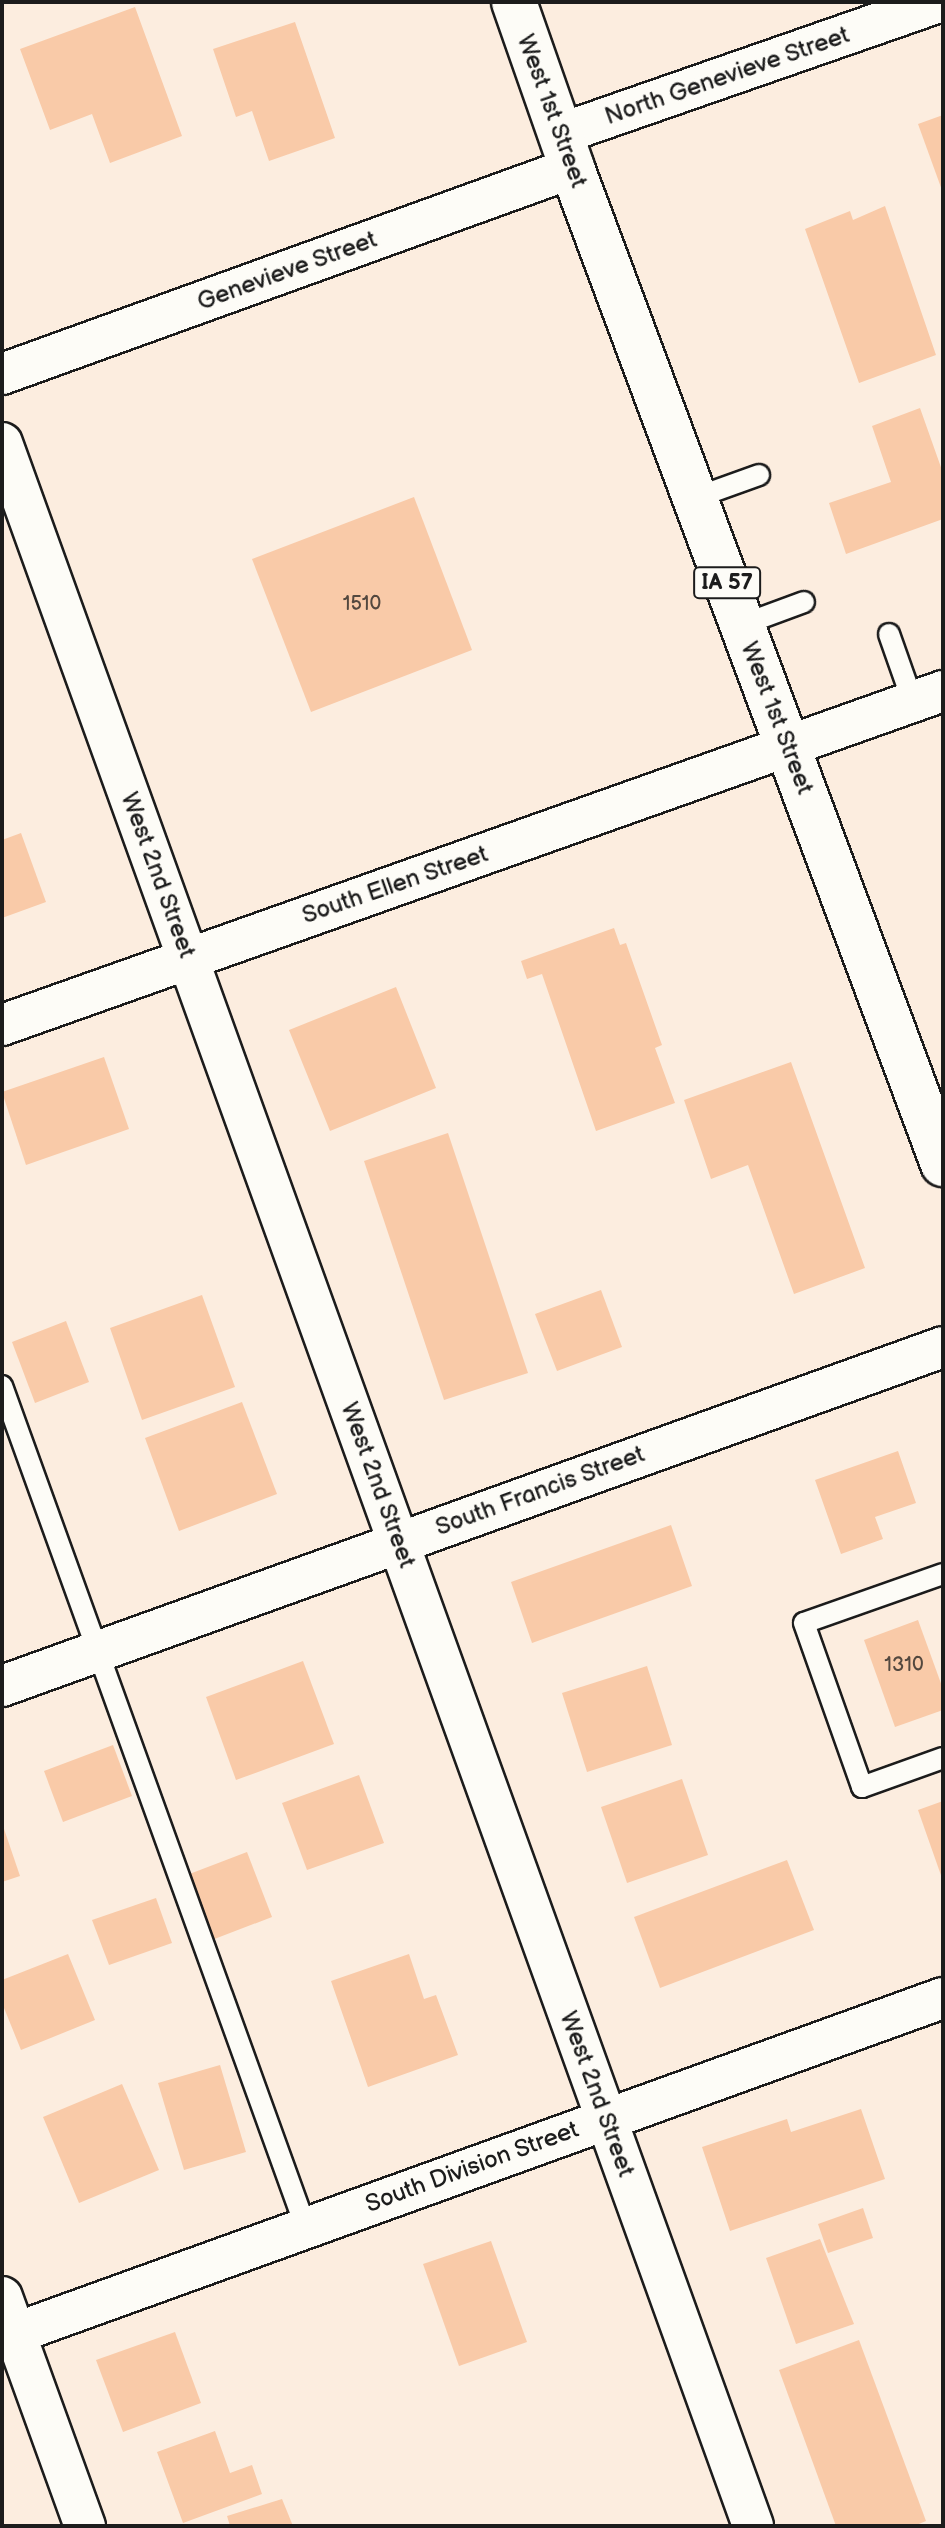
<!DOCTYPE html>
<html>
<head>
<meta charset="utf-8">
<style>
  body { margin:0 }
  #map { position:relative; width:945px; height:2528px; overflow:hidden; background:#fceddf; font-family:"Balsamiq Sans",sans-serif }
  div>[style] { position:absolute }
  .building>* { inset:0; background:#f9caa8 }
  .roads { filter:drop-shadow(2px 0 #1c1c1c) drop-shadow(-2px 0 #1c1c1c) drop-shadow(0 2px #1c1c1c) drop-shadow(0 -2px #1c1c1c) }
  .service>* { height:20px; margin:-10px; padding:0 10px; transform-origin:10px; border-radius:10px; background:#fdfcf7 }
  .minor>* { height:40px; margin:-20px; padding:0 20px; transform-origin:20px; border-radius:20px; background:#fdfcf7 }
  .primary>* { height:44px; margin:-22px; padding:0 22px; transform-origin:22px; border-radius:22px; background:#fdfcf7 }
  span { translate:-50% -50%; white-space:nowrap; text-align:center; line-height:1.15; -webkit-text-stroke:6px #fdfcf7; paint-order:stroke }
  .number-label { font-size:20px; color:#53483f }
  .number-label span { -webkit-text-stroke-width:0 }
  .shield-label span { padding:2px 6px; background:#fdfcf7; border:2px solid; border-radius:6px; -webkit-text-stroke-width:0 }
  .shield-label { font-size:22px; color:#1c1c1c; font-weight:700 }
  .street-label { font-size:24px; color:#1c1c1c }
  .frame { position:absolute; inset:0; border:4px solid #1c1c1c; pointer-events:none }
</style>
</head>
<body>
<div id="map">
  <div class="building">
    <i style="clip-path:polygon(135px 7px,182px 136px,110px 163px,92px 114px,50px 130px,20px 49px)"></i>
    <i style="clip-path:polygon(295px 22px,335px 138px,269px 161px,252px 111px,236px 117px,213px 49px)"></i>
    <i style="clip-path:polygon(943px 115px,943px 193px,918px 124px)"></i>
    <i style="clip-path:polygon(885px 206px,936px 355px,859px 383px,805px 229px,850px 211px,853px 220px)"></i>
    <i style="clip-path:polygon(920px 408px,943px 473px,943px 519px,846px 554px,829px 503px,891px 482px,872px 426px)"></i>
    <i style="clip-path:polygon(414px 497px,472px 650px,311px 712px,252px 559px)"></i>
    <i style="clip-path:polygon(21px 833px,46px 902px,2px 918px,2px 840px)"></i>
    <i style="clip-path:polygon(614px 928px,620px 945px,626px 943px,662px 1045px,655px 1048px,675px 1103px,596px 1131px,542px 974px,527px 979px,521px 961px)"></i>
    <i style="clip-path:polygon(396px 987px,436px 1088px,330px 1131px,289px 1030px)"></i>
    <i style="clip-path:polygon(104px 1057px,129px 1129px,26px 1165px,2px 1092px)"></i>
    <i style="clip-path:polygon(791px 1062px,865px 1268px,794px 1294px,748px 1165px,711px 1179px,684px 1100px)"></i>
    <i style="clip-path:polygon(448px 1133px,528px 1373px,444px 1400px,364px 1161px)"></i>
    <i style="clip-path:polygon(601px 1290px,622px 1347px,557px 1371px,535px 1314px)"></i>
    <i style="clip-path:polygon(202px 1295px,235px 1387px,142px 1420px,110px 1328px)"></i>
    <i style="clip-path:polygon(66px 1321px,89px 1382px,35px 1403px,12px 1342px)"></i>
    <i style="clip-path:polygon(242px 1402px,277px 1494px,179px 1531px,145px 1438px)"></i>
    <i style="clip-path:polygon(898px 1451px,916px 1503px,875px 1517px,883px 1539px,841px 1554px,815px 1480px)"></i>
    <i style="clip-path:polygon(671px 1525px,692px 1586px,532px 1643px,511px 1582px)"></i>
    <i style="clip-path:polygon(918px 1620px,943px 1689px,943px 1710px,895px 1727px,864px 1640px)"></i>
    <i style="clip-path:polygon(303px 1661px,334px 1744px,236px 1780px,206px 1697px)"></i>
    <i style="clip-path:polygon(647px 1666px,672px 1745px,587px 1772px,562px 1693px)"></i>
    <i style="clip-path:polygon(113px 1745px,132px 1796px,63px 1822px,44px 1771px)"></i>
    <i style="clip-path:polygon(359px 1775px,384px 1843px,307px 1870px,282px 1803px)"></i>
    <i style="clip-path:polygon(682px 1779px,708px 1855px,627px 1883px,601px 1807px)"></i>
    <i style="clip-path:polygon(943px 1801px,943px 1881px,918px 1810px)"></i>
    <i style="clip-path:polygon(2px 1823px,20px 1876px,2px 1882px)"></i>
    <i style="clip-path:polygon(247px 1852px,272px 1917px,204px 1943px,179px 1878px)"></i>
    <i style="clip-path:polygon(787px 1860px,814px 1930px,660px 1988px,634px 1917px)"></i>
    <i style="clip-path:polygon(156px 1898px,172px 1943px,109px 1965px,92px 1920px)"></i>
    <i style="clip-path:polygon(68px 1954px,95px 2020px,21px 2050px,2px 2003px,2px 1980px)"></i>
    <i style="clip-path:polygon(409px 1954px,424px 1999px,436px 1995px,458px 2055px,368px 2087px,331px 1981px)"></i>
    <i style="clip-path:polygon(220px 2065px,246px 2152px,184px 2170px,158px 2083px)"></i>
    <i style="clip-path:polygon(122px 2084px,159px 2170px,79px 2203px,43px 2117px)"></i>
    <i style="clip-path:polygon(861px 2109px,885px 2179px,730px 2231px,702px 2147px,787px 2119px,791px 2132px)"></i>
    <i style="clip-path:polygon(863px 2208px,873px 2238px,828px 2253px,818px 2224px)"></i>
    <i style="clip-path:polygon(820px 2239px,854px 2324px,796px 2344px,766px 2258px)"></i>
    <i style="clip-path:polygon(491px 2241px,527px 2342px,459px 2366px,423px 2264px)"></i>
    <i style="clip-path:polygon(175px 2332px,201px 2403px,123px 2432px,96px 2360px)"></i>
    <i style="clip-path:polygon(859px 2340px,926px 2521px,914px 2526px,836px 2526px,779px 2370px)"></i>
    <i style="clip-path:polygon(215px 2431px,230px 2473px,252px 2465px,262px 2494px,183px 2523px,157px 2452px)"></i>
    <i style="clip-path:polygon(282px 2499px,293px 2526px,230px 2526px,227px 2516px)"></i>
  </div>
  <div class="roads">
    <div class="service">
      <i style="left:695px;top:498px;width:68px;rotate:-19.8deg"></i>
      <i style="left:742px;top:625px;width:66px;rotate:-20.4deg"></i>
      <i style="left:889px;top:634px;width:72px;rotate:70.6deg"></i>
      <i style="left:2px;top:1386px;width:895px;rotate:70.15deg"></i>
      <i style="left:943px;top:1574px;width:147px;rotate:160.6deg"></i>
      <i style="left:804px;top:1623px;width:174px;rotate:70.5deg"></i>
      <i style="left:862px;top:1787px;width:86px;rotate:-19.7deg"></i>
    </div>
    <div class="minor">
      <i style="left:560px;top:134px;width:402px;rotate:-19.2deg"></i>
      <i style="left:2px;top:374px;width:606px;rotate:-19.87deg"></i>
      <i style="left:2px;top:443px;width:2214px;rotate:70.17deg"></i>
      <i style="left:2px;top:1025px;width:999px;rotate:-19.54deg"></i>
      <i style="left:2px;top:1686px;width:1000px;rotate:-19.81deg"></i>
      <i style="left:2px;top:2297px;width:244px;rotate:70.1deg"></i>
      <i style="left:2px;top:2338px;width:1001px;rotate:-19.87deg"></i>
    </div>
    <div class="primary">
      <i style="left:514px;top:2px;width:176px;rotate:70.7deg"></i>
      <i style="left:572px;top:168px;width:1063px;rotate:69.57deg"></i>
    </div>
  </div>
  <div class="number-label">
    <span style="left:362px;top:604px">1510</span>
    <span style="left:904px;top:1665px">1310</span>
  </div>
  <div class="shield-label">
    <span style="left:727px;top:583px">IA 57</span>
  </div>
  <div class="street-label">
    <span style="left:727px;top:76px;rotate:-19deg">North Genevieve Street</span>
    <span style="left:552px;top:111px;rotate:70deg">West 1st Street</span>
    <span style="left:287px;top:271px;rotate:-20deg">Genevieve Street</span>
    <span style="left:777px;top:718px;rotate:69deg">West 1st Street</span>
    <span style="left:158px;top:875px;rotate:70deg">West 2nd Street</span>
    <span style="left:395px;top:885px;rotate:-19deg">South Ellen Street</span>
    <span style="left:378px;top:1485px;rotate:70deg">West 2nd Street</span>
    <span style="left:540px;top:1491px;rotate:-20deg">South Francis Street</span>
    <span style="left:597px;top:2094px;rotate:70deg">West 2nd Street</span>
    <span style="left:472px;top:2167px;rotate:-20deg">South Division Street</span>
  </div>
  <div class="frame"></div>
</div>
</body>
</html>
